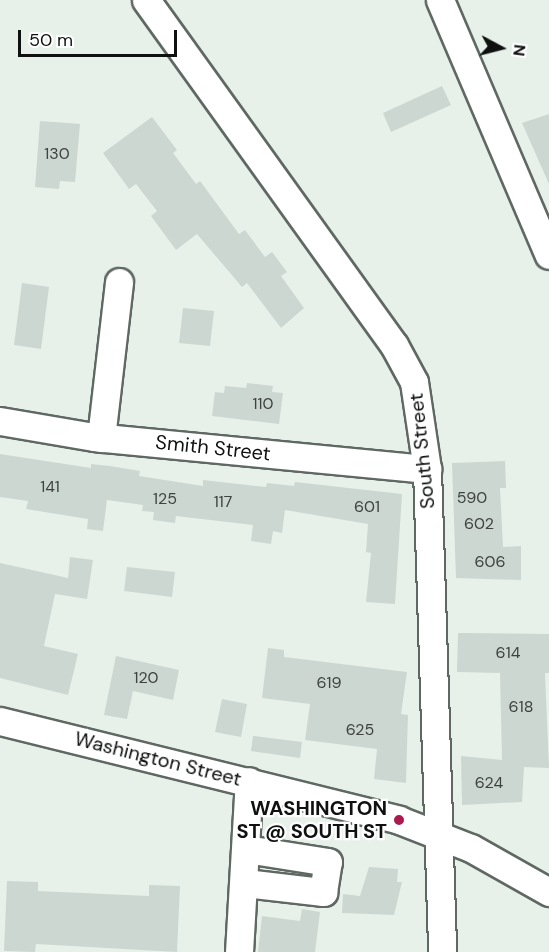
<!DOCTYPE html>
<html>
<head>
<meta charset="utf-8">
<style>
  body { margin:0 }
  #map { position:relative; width:549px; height:952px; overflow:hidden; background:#e7f1ea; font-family:"DM Sans",sans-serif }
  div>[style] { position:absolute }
  .building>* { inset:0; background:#cdd7d1 }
  .roads { filter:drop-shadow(2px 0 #5f6862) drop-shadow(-2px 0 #5f6862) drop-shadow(0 2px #5f6862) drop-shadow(0 -2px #5f6862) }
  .minor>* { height:27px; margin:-13.5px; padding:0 13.5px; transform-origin:13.5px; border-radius:13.5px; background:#fff }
  .dots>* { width:16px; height:16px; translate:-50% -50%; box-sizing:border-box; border:3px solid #fff; border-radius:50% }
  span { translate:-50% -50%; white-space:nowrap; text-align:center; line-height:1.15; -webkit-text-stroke:4.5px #fff; paint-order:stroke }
  .number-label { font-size:16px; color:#3e4240 }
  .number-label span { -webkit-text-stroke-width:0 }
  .street-label { font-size:20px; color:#0e110f }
  .poi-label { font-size:20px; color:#0e110f; font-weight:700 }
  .right { translate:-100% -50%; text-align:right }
  .north { position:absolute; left:471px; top:18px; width:60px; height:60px; -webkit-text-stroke:4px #fff; paint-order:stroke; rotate:97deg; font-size:16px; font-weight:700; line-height:24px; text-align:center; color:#0e110f }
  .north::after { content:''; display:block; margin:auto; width:21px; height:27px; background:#0e110f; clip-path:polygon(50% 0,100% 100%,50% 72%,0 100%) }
  .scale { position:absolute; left:18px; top:30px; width:159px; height:27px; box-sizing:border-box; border:3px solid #0e110f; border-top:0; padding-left:8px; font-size:18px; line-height:21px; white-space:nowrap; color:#0e110f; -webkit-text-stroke:4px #fff; paint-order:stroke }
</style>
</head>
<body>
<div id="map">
  <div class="building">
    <i style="clip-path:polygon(442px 86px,451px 105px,391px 132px,383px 113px)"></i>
    <i style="clip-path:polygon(549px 114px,549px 184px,522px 123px)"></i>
    <i style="clip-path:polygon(152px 117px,177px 150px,173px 153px,196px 184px,200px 181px,239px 234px,245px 230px,265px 257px,272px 252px,287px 272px,281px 276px,304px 308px,281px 328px,247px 283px,242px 287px,197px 234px,176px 250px,151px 216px,157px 211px,136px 184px,129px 189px,103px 153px)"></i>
    <i style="clip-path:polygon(40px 121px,80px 124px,75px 182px,60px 181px,59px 189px,35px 187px)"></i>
    <i style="clip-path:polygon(22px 283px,49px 287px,41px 349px,14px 345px)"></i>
    <i style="clip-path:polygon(183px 308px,214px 311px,210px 346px,179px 343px)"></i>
    <i style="clip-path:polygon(247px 383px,273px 386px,272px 392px,283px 393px,279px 424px,212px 416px,215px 392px,224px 393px,225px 386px,246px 388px)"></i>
    <i style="clip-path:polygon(0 454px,91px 468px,91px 464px,110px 466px,140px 471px,139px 476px,203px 486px,203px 480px,266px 487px,267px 483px,294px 486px,295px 482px,402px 494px,395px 604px,366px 602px,371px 553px,366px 552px,368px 524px,285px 510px,282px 533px,273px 531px,271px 544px,251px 541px,253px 525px,176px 516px,175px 523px,153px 520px,154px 512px,142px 511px,143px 505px,107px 500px,103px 531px,87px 529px,88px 519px,26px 509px,28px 501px,0 497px)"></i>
    <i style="clip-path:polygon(505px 461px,506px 488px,500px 488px,503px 547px,521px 546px,521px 580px,456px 578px,452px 463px)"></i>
    <i style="clip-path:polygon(70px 557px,93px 560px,87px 599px,55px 594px,44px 646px,78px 654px,68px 695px,0 678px,0 563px,68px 578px)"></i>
    <i style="clip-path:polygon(127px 567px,175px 572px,172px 597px,124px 591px)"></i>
    <i style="clip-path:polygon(458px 633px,549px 634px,549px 673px,545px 673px,549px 768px,524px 767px,522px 802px,462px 805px,461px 756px,502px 760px,500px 673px,457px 672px)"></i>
    <i style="clip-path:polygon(268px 648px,284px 650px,284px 657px,407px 672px,401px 714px,408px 715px,406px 783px,374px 779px,377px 749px,305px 740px,310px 704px,262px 698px)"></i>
    <i style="clip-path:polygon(116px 656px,179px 670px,173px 700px,133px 691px,127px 719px,104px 715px)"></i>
    <i style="clip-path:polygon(222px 699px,247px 704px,241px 737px,215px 732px)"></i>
    <i style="clip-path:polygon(253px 736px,302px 742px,300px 758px,251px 751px)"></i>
    <i style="clip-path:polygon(369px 867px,398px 869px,397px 882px,402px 882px,394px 915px,342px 913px,343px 894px,360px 896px)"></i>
    <i style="clip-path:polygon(7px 881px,38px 882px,38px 891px,149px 896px,149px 885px,180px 886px,177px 952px,36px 944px,35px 952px,4px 951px)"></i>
    <i style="clip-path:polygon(302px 909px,320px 912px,315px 952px,258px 952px,262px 916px,300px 921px)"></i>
  </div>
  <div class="roads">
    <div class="minor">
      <i style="left:146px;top:0;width:425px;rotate:54.3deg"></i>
      <i style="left:394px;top:345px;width:42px;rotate:61.6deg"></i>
      <i style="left:414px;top:382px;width:88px;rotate:81.5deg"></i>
      <i style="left:427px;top:469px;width:483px;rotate:88.2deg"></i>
      <i style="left:440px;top:0;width:277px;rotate:66.9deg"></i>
      <i style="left:0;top:421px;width:95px;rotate:9.7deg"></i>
      <i style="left:94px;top:437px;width:335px;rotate:5.5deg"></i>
      <i style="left:101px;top:438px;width:157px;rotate:-83.4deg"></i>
      <i style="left:0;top:721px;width:411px;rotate:13.9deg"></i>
      <i style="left:399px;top:820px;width:77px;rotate:21.3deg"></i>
      <i style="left:471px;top:848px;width:90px;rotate:29.4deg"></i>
      <i style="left:245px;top:883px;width:79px;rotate:6.6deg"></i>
      <i style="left:323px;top:892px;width:30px;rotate:-81deg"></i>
      <i style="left:328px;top:862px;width:83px;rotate:-171deg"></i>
      <i style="left:239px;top:952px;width:171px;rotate:-86.7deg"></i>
    </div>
  </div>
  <div class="dots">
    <i style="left:399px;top:820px;background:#ab194e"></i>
  </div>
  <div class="number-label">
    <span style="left:57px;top:154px">130</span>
    <span style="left:263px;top:404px">110</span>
    <span style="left:50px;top:487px">141</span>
    <span style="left:472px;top:498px">590</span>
    <span style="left:165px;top:499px">125</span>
    <span style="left:223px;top:502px">117</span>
    <span style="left:367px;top:507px">601</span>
    <span style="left:479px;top:524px">602</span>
    <span style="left:490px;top:562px">606</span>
    <span style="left:508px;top:653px">614</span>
    <span style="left:146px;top:678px">120</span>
    <span style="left:329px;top:683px">619</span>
    <span style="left:521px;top:707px">618</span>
    <span style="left:360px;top:730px">625</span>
    <span style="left:489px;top:783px">624</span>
  </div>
  <div class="street-label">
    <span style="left:213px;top:448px;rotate:6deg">Smith Street</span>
    <span style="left:422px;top:451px;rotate:-96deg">South Street</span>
    <span style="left:158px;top:759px;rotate:14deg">Washington Street</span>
  </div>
  <div class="poi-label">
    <span class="right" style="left:387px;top:820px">WASHINGTON<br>ST @ SOUTH ST</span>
  </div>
  <div class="north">N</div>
  <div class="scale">50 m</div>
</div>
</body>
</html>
